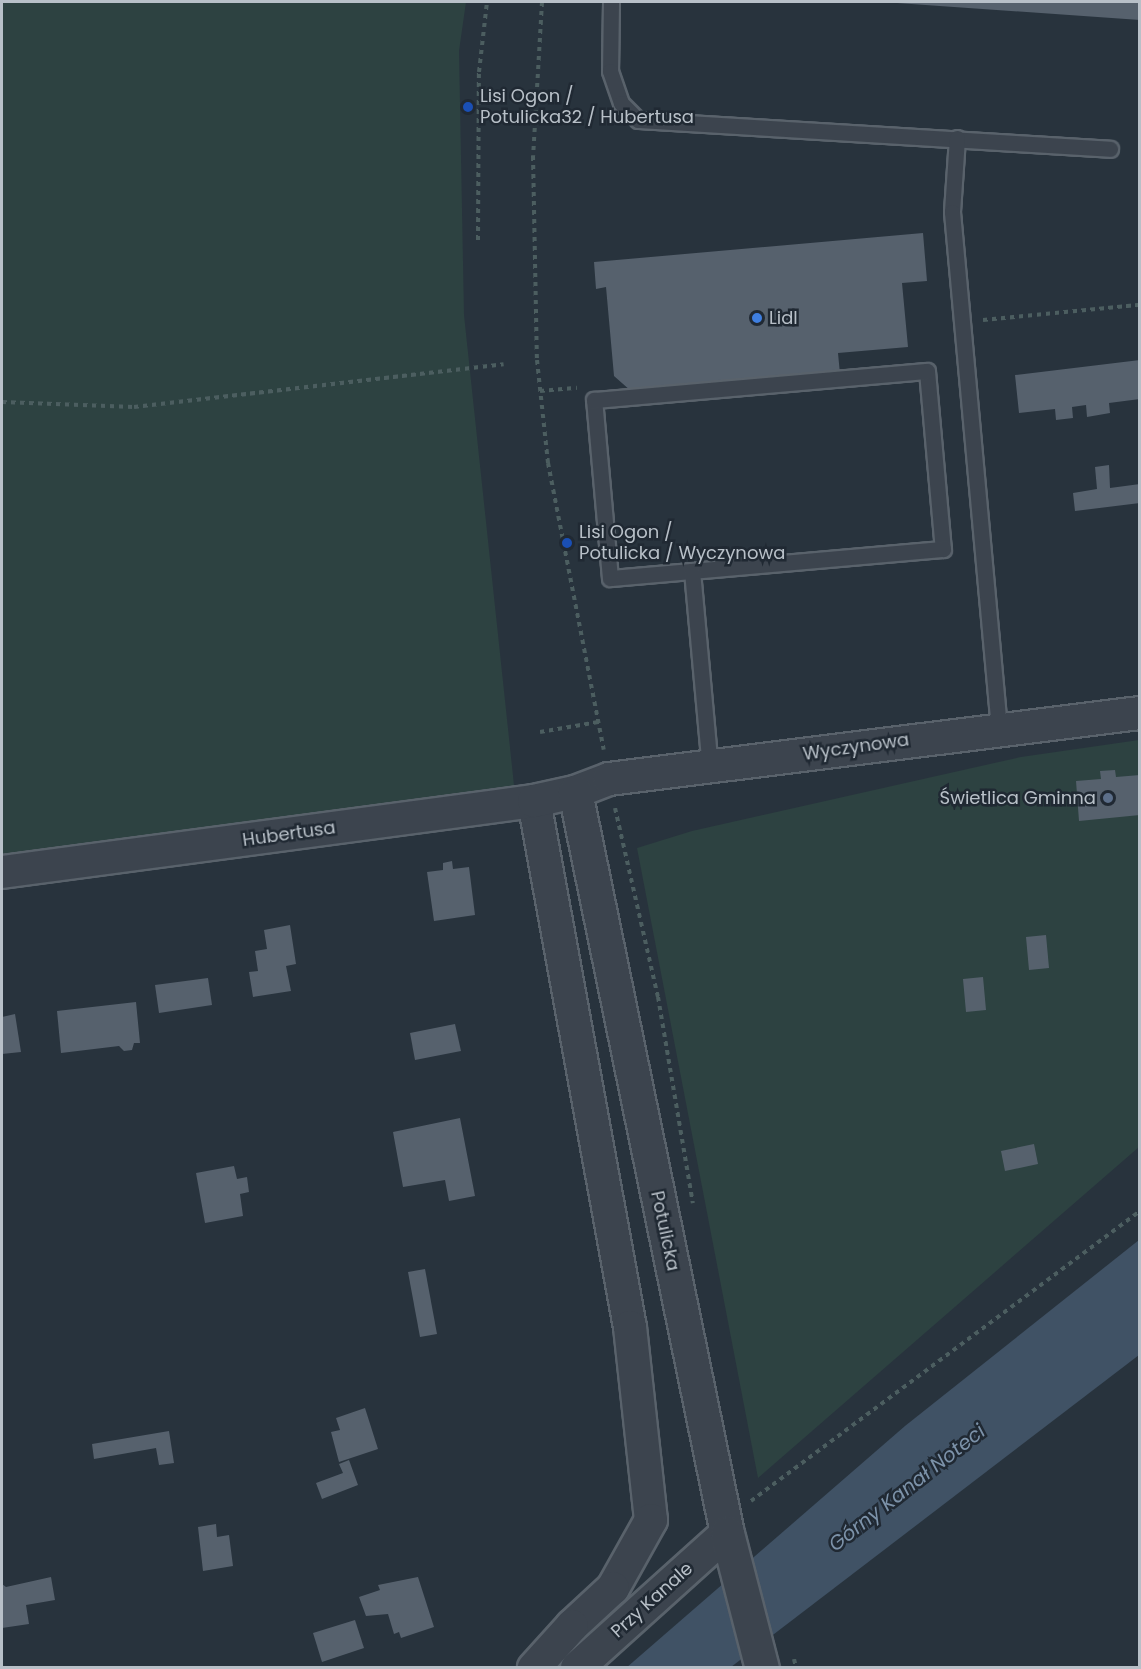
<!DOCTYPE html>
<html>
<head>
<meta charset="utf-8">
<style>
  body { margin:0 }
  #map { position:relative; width:1141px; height:1669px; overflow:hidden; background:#28333d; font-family:Poppins,sans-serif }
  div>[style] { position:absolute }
  .green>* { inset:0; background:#2d4241 }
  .water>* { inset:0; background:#405265 }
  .building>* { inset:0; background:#56616d }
  .path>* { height:4px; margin-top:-2px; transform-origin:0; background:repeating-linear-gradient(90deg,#4c5e60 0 4.5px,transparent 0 9px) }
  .roads { filter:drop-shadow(2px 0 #59626b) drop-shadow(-2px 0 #59626b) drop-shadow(0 2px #59626b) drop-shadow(0 -2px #59626b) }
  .service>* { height:15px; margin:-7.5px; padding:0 7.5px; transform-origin:7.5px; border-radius:7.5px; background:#3c444e }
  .minor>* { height:32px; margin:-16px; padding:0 16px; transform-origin:16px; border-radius:16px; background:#3c444e }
  .tertiary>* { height:33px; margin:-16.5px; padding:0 16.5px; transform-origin:16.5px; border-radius:16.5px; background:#3c444e }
  .dots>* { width:16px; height:16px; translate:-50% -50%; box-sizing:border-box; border:3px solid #202933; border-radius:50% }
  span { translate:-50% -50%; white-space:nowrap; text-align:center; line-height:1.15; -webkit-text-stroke:5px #202933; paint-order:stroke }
  .poi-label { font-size:18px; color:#b8c0c8 }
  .left { translate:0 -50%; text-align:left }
  .right { translate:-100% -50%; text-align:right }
  .street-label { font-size:18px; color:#b8c0c8 }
  .water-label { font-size:20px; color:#7c92a9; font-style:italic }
  .frame { position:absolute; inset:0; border:3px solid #b8c0c8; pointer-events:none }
</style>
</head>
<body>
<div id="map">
  <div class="green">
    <i style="clip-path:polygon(2px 2px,466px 2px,459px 51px,464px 315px,516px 804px,2px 856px)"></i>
    <i style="clip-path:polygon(1139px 740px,1139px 1147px,758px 1478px,637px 848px,692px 831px,1021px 757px)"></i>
  </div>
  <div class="water">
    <i style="clip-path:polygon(1139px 1240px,1139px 1355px,731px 1667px,626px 1668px,905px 1426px)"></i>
  </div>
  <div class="building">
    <i style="clip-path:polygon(897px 2px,1140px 2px,1140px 20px,897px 3px)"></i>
    <i style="clip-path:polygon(923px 233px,927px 281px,902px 283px,908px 347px,838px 353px,840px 374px,631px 391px,614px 376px,606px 287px,596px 289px,594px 262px)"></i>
    <i style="clip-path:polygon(1140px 360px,1140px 399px,1109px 403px,1110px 413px,1087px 417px,1086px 405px,1072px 407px,1073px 418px,1056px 420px,1055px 409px,1019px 413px,1015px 375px)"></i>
    <i style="clip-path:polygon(1109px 465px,1110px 488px,1140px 484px,1140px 503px,1075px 511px,1073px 493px,1097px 489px,1095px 467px)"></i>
    <i style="clip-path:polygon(1115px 770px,1116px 777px,1140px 775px,1140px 815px,1079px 821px,1076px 781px,1101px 779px,1100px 771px)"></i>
    <i style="clip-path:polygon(452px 861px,453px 869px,469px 867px,475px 915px,434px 921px,427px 872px,443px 870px,443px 863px)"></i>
    <i style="clip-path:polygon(290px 925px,296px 964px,286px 966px,291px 991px,253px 997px,249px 972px,258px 971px,255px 951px,267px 949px,264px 930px)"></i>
    <i style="clip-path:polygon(1046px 935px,1049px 968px,1029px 970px,1026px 937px)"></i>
    <i style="clip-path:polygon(983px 977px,986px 1010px,966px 1012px,963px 979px)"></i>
    <i style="clip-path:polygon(208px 978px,212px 1005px,159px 1013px,155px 985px)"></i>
    <i style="clip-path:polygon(136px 1002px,140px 1043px,134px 1043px,132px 1050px,124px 1051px,119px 1046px,61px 1053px,57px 1011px)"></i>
    <i style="clip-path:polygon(15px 1014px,21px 1052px,2px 1054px,2px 1017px)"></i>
    <i style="clip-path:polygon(455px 1024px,461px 1051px,415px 1060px,410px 1033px)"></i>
    <i style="clip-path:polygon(460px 1118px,475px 1196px,449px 1201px,445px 1180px,403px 1187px,393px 1132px)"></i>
    <i style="clip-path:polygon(1034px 1144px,1038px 1164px,1005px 1171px,1001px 1151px)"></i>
    <i style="clip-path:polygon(234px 1166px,237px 1179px,247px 1177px,249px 1192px,240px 1194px,243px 1216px,205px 1223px,196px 1173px)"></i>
    <i style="clip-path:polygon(425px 1269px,437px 1334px,420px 1337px,408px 1272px)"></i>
    <i style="clip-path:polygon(365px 1408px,378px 1449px,339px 1462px,331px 1432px,340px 1430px,336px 1418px)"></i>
    <i style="clip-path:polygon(169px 1431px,174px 1463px,159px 1465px,156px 1448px,94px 1459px,92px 1444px)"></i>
    <i style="clip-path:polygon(349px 1460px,358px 1485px,322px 1499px,316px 1483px,343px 1473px,339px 1464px)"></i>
    <i style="clip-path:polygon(216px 1524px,217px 1537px,229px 1535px,233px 1566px,203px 1571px,198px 1527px)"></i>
    <i style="clip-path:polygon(51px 1577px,55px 1600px,26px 1605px,29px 1624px,2px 1628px,2px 1584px,6px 1587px)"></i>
    <i style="clip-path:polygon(418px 1577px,434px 1627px,401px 1638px,399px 1632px,394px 1634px,388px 1614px,366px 1616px,359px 1597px,380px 1590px,378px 1585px)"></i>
    <i style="clip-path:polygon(355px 1620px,364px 1648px,322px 1662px,313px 1633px)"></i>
  </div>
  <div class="path">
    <i style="left:542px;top:2px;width:154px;rotate:93.3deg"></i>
    <i style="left:533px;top:156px;width:204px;rotate:88.9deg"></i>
    <i style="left:537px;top:360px;width:104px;rotate:83.9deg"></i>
    <i style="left:548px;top:463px;width:292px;rotate:79deg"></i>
    <i style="left:478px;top:240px;width:168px;rotate:-89.7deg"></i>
    <i style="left:479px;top:72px;width:70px;rotate:-83.5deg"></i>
    <i style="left:983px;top:320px;width:158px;rotate:-5.5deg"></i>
    <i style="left:540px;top:391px;width:37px;rotate:-5deg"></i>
    <i style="left:2px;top:402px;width:132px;rotate:2.2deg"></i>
    <i style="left:134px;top:407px;width:372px;rotate:-6.6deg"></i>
    <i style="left:540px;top:732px;width:59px;rotate:-9.8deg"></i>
    <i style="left:615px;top:808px;width:194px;rotate:77.2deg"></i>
    <i style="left:658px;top:997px;width:209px;rotate:80.4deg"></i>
    <i style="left:751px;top:1501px;width:485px;rotate:-36.7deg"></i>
    <i style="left:794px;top:1659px;width:9px;rotate:77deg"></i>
  </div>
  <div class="roads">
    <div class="service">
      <i style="left:611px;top:2px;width:69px;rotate:90.8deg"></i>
      <i style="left:610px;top:71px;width:34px;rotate:71deg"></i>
      <i style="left:621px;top:103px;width:24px;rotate:45deg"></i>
      <i style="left:638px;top:120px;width:473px;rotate:3.5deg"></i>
      <i style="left:957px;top:138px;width:74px;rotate:93.9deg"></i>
      <i style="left:952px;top:212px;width:518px;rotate:84.8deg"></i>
      <i style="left:927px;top:371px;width:179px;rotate:84.9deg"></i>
      <i style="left:943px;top:549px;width:334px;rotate:175deg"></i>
      <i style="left:610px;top:578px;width:179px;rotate:-95.1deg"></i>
      <i style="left:594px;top:400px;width:334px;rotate:-5deg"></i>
      <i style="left:692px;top:571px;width:197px;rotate:84.8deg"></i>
    </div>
    <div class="minor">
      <i style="left:534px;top:801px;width:535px;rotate:79.66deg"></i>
      <i style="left:630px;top:1327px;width:194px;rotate:83.8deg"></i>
      <i style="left:651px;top:1520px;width:78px;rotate:119.2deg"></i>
      <i style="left:613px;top:1588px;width:56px;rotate:137.2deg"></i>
      <i style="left:572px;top:1626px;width:57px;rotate:132.1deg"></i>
      <i style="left:2px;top:872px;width:537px;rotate:-7.6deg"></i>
      <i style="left:534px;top:801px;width:42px;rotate:-12.4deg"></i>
      <i style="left:575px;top:792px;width:36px;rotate:-21deg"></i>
      <i style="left:609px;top:779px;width:535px;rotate:-7.09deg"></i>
      <i style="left:577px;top:1668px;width:202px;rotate:-42deg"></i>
    </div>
    <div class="tertiary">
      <i style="left:575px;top:792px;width:756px;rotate:78.41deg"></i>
      <i style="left:727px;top:1533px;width:139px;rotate:75.5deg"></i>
    </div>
  </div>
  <div class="dots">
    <i style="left:468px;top:107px;background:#1a4fb4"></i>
    <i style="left:757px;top:318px;background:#3f7fe0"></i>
    <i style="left:567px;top:543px;background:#1a4fb4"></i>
    <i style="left:1108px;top:798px;background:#5c6f8a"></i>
  </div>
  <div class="poi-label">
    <span class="left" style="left:480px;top:107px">Lisi Ogon /<br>Potulicka32 / Hubertusa</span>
    <span class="left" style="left:769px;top:318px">Lidl</span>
    <span class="left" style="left:579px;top:543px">Lisi Ogon /<br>Potulicka / Wyczynowa</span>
    <span class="right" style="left:1096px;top:798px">Świetlica Gminna</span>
  </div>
  <div class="street-label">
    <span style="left:856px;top:747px;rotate:-8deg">Wyczynowa</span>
    <span style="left:289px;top:834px;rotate:-8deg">Hubertusa</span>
    <span style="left:665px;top:1231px;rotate:78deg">Potulicka</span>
    <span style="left:652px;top:1600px;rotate:-42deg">Przy Kanale</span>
  </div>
  <div class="water-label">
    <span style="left:907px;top:1488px;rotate:-38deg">Górny Kanał Noteci</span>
  </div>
  <div class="frame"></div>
</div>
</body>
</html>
